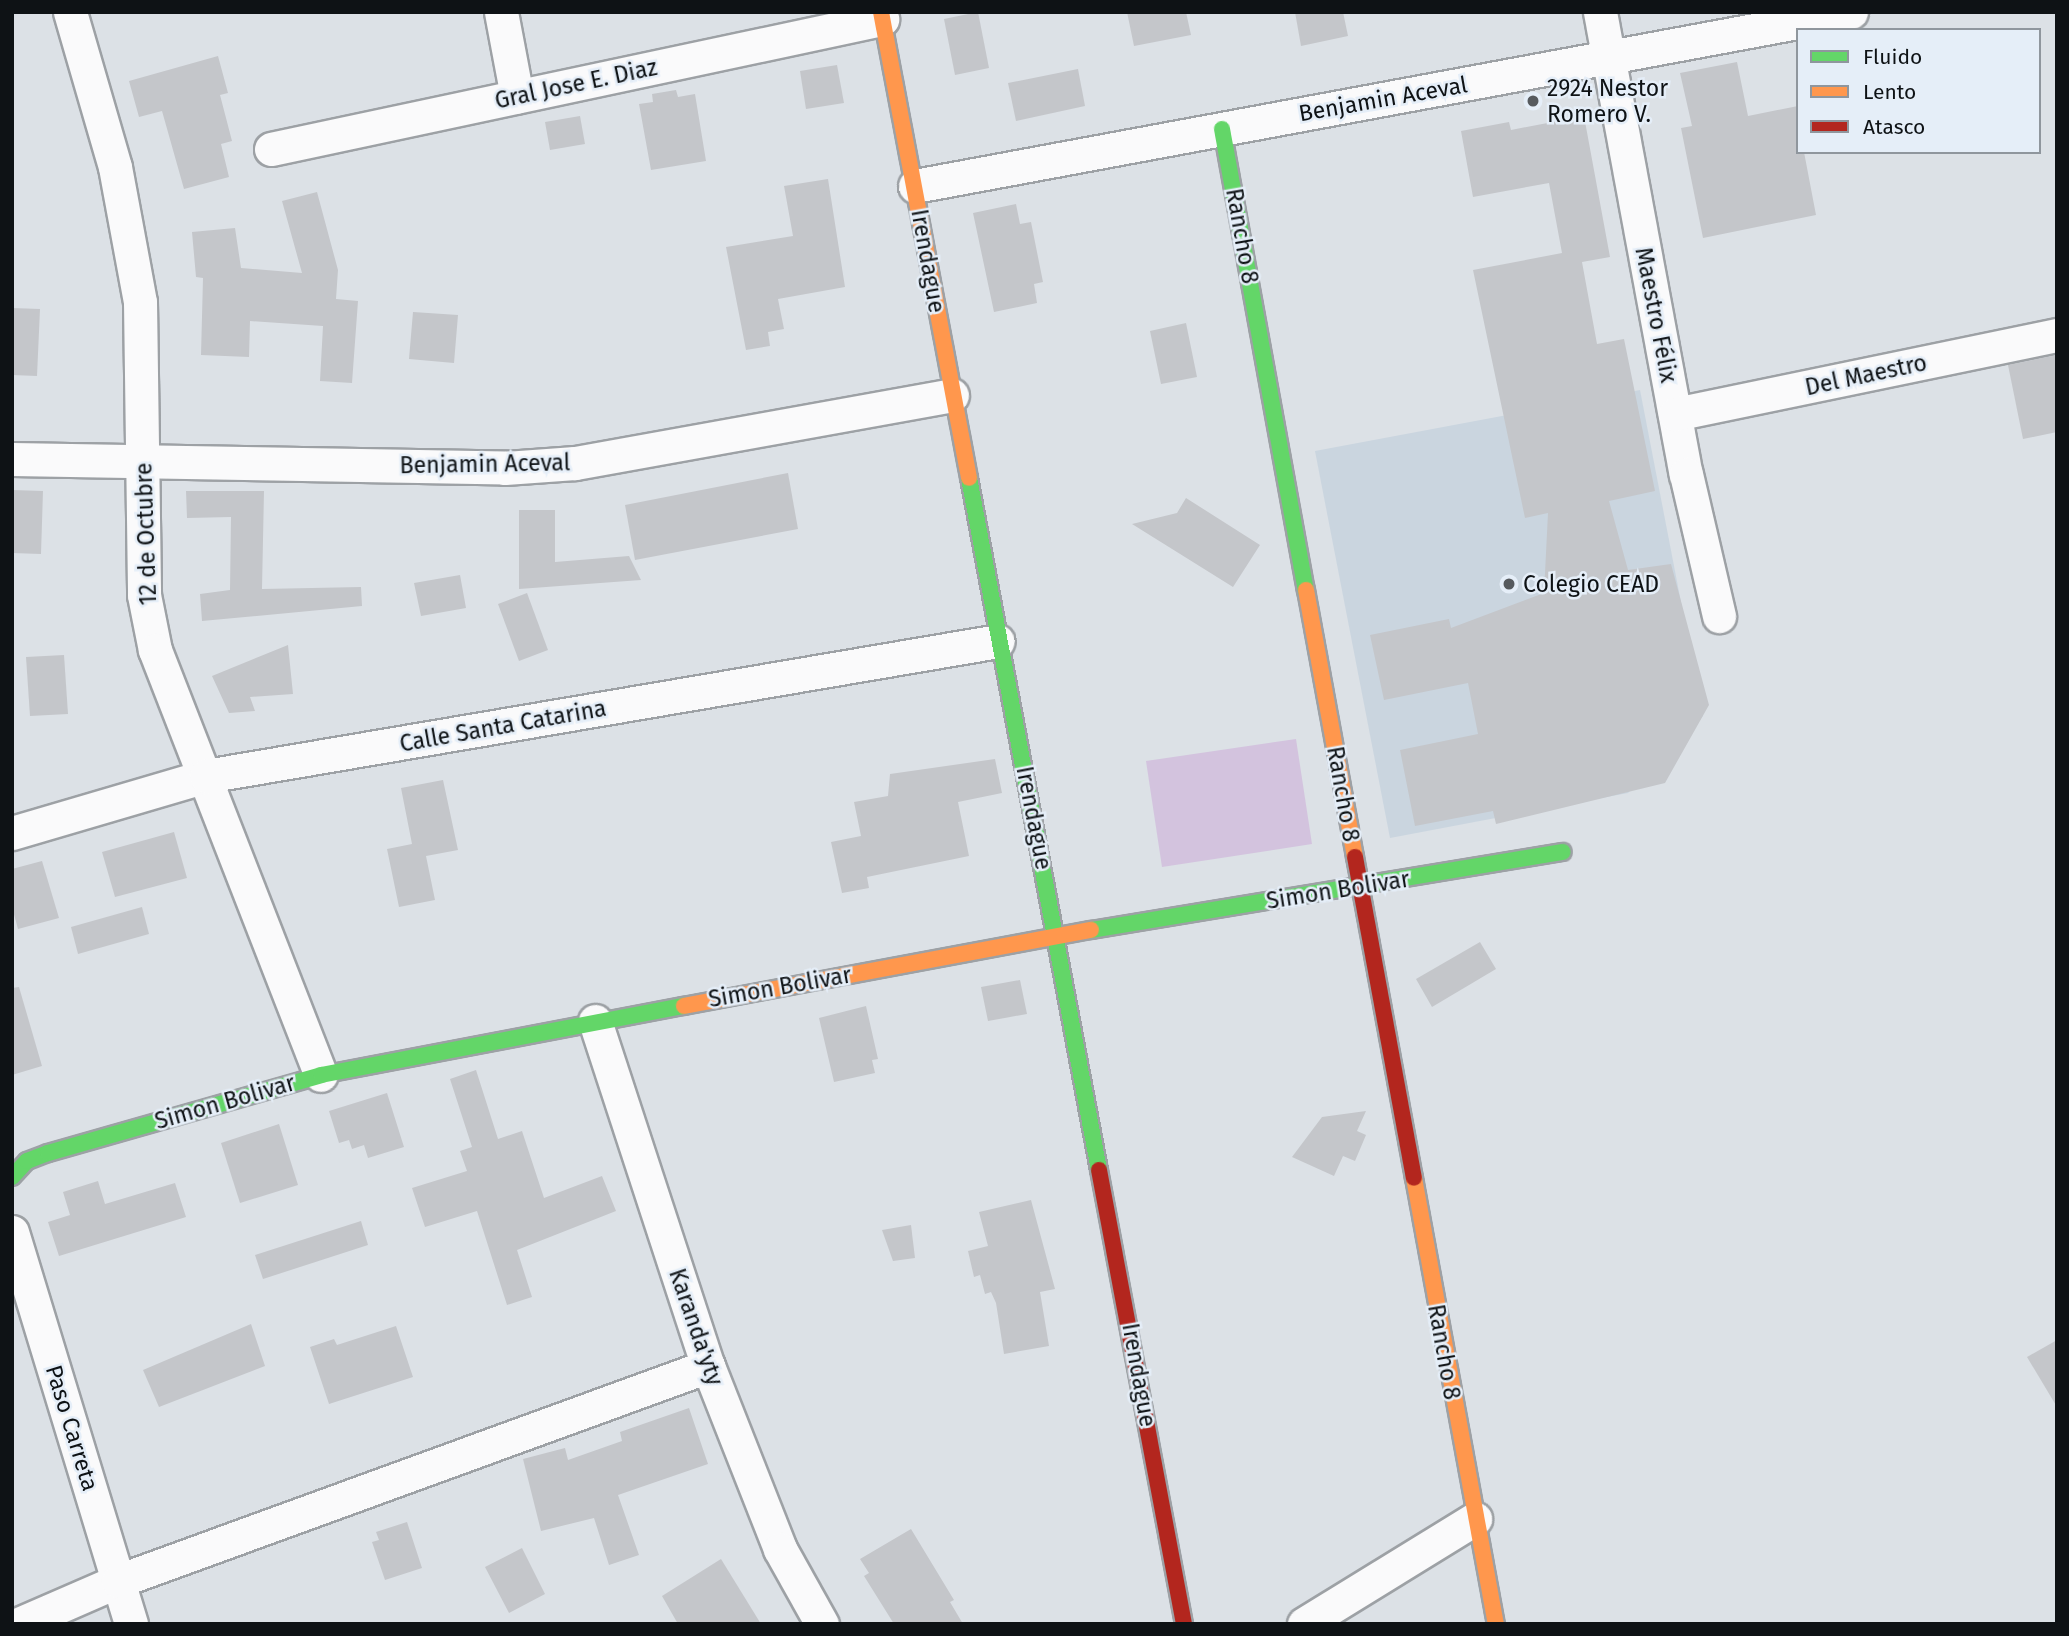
<!DOCTYPE html>
<html>
<head>
<meta charset="utf-8">
<style>
  body { margin:0 }
  #map { position:relative; width:2069px; height:1636px; overflow:hidden; background:#dce1e6; font-family:"Fira Sans",sans-serif }
  div>[style] { position:absolute }
  .built>* { inset:0; background:#cad5df }
  .green>* { inset:0; background:#d3c3de }
  .building>* { inset:0; background:#c4c6ca }
  .roads { filter:drop-shadow(2px 0 #9da1a5) drop-shadow(-2px 0 #9da1a5) drop-shadow(0 2px #9da1a5) drop-shadow(0 -2px #9da1a5) }
  .street>* { height:33px; margin:-16.5px; padding:0 16.5px; transform-origin:16.5px; border-radius:16.5px; background:#fafafb }
  .fast>* { height:16px; margin:-8px; padding:0 8px; transform-origin:8px; border-radius:8px; background:#63d668 }
  .slow>* { height:16px; margin:-8px; padding:0 8px; transform-origin:8px; border-radius:8px; background:#ff974d }
  .jam>* { height:16px; margin:-8px; padding:0 8px; transform-origin:8px; border-radius:8px; background:#b3261e }
  .dots>* { width:19px; height:19px; translate:-50% -50%; box-sizing:border-box; border:4px solid #e5eef8; border-radius:50% }
  span { translate:-50% -50%; white-space:nowrap; text-align:center; line-height:1.15; -webkit-text-stroke:5px #e5eef8; paint-order:stroke }
  .street-label { font-size:23px; color:#0e1215 }
  .poi-label { font-size:23px; color:#0e1215 }
  .left { translate:0 -50%; text-align:left }
  .frame { position:absolute; inset:0; border:14px solid #0e1215; pointer-events:none }
  .legend { position:absolute; left:1796px; top:28px; width:245px; height:126px; box-sizing:border-box; background:#e5eef8; border:2px solid #8f969d; margin:0; padding:9px 12px; list-style:none; font-size:21px; color:#0e1215 }
  .legend li { display:flex; align-items:center; gap:14px; height:35px }
  .legend b { width:35px; border:2px solid #8f969d }
</style>
</head>
<body>
<div id="map">
  <div class="built">
    <i style="clip-path:polygon(1640px 390px,1703px 716px,1628px 793px,1390px 838px,1315px 451px)"></i>
  </div>
  <div class="green">
    <i style="clip-path:polygon(1296px 739px,1312px 844px,1162px 867px,1146px 761px)"></i>
  </div>
  <div class="building">
    <i style="clip-path:polygon(978px 12px,989px 68px,955px 75px,944px 19px)"></i>
    <i style="clip-path:polygon(1127px 12px,1186px 12px,1191px 35px,1134px 46px)"></i>
    <i style="clip-path:polygon(1295px 12px,1343px 12px,1348px 36px,1301px 46px)"></i>
    <i style="clip-path:polygon(218px 56px,228px 93px,220px 95px,232px 141px,221px 144px,229px 177px,184px 189px,162px 111px,139px 117px,129px 81px)"></i>
    <i style="clip-path:polygon(1737px 62px,1748px 116px,1798px 106px,1798px 152px,1804px 152px,1816px 215px,1703px 238px,1681px 128px,1692px 126px,1680px 73px)"></i>
    <i style="clip-path:polygon(837px 65px,844px 103px,806px 109px,800px 71px)"></i>
    <i style="clip-path:polygon(1078px 69px,1085px 106px,1016px 121px,1008px 83px)"></i>
    <i style="clip-path:polygon(676px 90px,678px 97px,695px 94px,706px 161px,651px 170px,639px 104px,653px 102px,652px 94px)"></i>
    <i style="clip-path:polygon(580px 116px,585px 144px,550px 150px,545px 122px)"></i>
    <i style="clip-path:polygon(1584px 116px,1610px 257px,1582px 262px,1597px 344px,1624px 339px,1655px 491px,1609px 501px,1628px 570px,1671px 564px,1709px 705px,1665px 783px,1496px 824px,1493px 811px,1415px 826px,1400px 750px,1478px 734px,1468px 683px,1384px 700px,1370px 635px,1449px 619px,1451px 628px,1544px 593px,1548px 513px,1525px 518px,1473px 270px,1562px 253px,1549px 183px,1473px 197px,1461px 131px,1509px 122px,1511px 130px)"></i>
    <i style="clip-path:polygon(828px 179px,845px 287px,778px 299px,784px 329px,768px 332px,770px 346px,746px 350px,726px 247px,793px 236px,784px 186px)"></i>
    <i style="clip-path:polygon(317px 192px,338px 270px,336px 299px,358px 301px,352px 383px,320px 381px,323px 326px,250px 321px,249px 357px,201px 355px,203px 278px,196px 277px,192px 232px,235px 228px,241px 268px,302px 273px,282px 201px)"></i>
    <i style="clip-path:polygon(1016px 204px,1020px 224px,1031px 222px,1043px 282px,1034px 284px,1037px 303px,994px 312px,973px 213px)"></i>
    <i style="clip-path:polygon(12px 308px,40px 309px,37px 376px,12px 375px)"></i>
    <i style="clip-path:polygon(413px 312px,458px 315px,454px 363px,409px 359px)"></i>
    <i style="clip-path:polygon(1186px 323px,1197px 377px,1161px 384px,1150px 331px)"></i>
    <i style="clip-path:polygon(2057px 355px,2057px 432px,2023px 439px,2008px 365px)"></i>
    <i style="clip-path:polygon(788px 473px,798px 529px,635px 560px,625px 505px)"></i>
    <i style="clip-path:polygon(12px 490px,43px 491px,41px 554px,12px 553px)"></i>
    <i style="clip-path:polygon(186px 491px,264px 491px,262px 589px,361px 587px,362px 606px,202px 621px,200px 594px,230px 590px,231px 517px,187px 518px)"></i>
    <i style="clip-path:polygon(1186px 498px,1260px 545px,1233px 587px,1132px 524px,1177px 513px)"></i>
    <i style="clip-path:polygon(519px 510px,555px 510px,555px 562px,629px 556px,641px 580px,519px 589px)"></i>
    <i style="clip-path:polygon(460px 575px,466px 608px,421px 616px,414px 583px)"></i>
    <i style="clip-path:polygon(527px 593px,548px 650px,519px 661px,498px 604px)"></i>
    <i style="clip-path:polygon(288px 645px,293px 694px,250px 697px,255px 711px,229px 713px,212px 676px)"></i>
    <i style="clip-path:polygon(64px 655px,68px 714px,30px 716px,26px 657px)"></i>
    <i style="clip-path:polygon(995px 759px,1002px 793px,958px 802px,969px 856px,867px 877px,869px 888px,842px 893px,831px 842px,861px 836px,854px 802px,888px 796px,890px 774px)"></i>
    <i style="clip-path:polygon(443px 780px,458px 850px,426px 856px,435px 900px,399px 907px,387px 849px,412px 844px,401px 788px)"></i>
    <i style="clip-path:polygon(174px 832px,187px 878px,115px 897px,102px 852px)"></i>
    <i style="clip-path:polygon(42px 861px,59px 918px,18px 929px,12px 907px,12px 869px)"></i>
    <i style="clip-path:polygon(142px 907px,149px 934px,78px 954px,71px 927px)"></i>
    <i style="clip-path:polygon(1480px 942px,1496px 969px,1432px 1007px,1416px 979px)"></i>
    <i style="clip-path:polygon(1020px 980px,1027px 1014px,988px 1021px,981px 987px)"></i>
    <i style="clip-path:polygon(19px 987px,42px 1066px,12px 1075px,12px 988px)"></i>
    <i style="clip-path:polygon(866px 1006px,878px 1059px,872px 1060px,875px 1073px,834px 1082px,819px 1018px)"></i>
    <i style="clip-path:polygon(476px 1070px,498px 1139px,522px 1131px,544px 1198px,602px 1176px,616px 1211px,517px 1250px,532px 1297px,507px 1305px,477px 1211px,425px 1227px,412px 1188px,467px 1171px,460px 1151px,472px 1147px,450px 1079px)"></i>
    <i style="clip-path:polygon(387px 1093px,404px 1147px,368px 1158px,364px 1145px,352px 1149px,349px 1140px,339px 1143px,329px 1111px)"></i>
    <i style="clip-path:polygon(1366px 1111px,1357px 1131px,1366px 1135px,1355px 1161px,1343px 1156px,1334px 1176px,1292px 1157px,1322px 1117px)"></i>
    <i style="clip-path:polygon(279px 1124px,298px 1185px,240px 1203px,221px 1143px)"></i>
    <i style="clip-path:polygon(98px 1181px,105px 1204px,175px 1183px,186px 1217px,59px 1256px,48px 1222px,70px 1215px,63px 1192px)"></i>
    <i style="clip-path:polygon(1031px 1200px,1055px 1289px,1040px 1292px,1049px 1346px,1004px 1354px,996px 1303px,991px 1292px,985px 1294px,980px 1275px,974px 1277px,968px 1251px,988px 1246px,979px 1212px)"></i>
    <i style="clip-path:polygon(361px 1221px,368px 1245px,263px 1279px,255px 1255px)"></i>
    <i style="clip-path:polygon(911px 1225px,915px 1258px,893px 1261px,882px 1230px)"></i>
    <i style="clip-path:polygon(251px 1324px,265px 1366px,159px 1407px,143px 1370px)"></i>
    <i style="clip-path:polygon(396px 1326px,413px 1377px,329px 1404px,310px 1347px,334px 1339px,337px 1345px)"></i>
    <i style="clip-path:polygon(2057px 1340px,2057px 1407px,2027px 1357px)"></i>
    <i style="clip-path:polygon(689px 1408px,708px 1464px,618px 1495px,639px 1555px,609px 1565px,594px 1518px,541px 1531px,523px 1459px,565px 1448px,568px 1460px,622px 1441px,620px 1432px)"></i>
    <i style="clip-path:polygon(407px 1522px,422px 1568px,385px 1580px,372px 1542px,379px 1540px,376px 1532px)"></i>
    <i style="clip-path:polygon(911px 1529px,954px 1600px,950px 1602px,963px 1624px,894px 1624px,864px 1576px,869px 1573px,860px 1559px)"></i>
    <i style="clip-path:polygon(522px 1548px,545px 1594px,509px 1613px,485px 1567px)"></i>
    <i style="clip-path:polygon(721px 1559px,761px 1624px,678px 1624px,662px 1596px)"></i>
  </div>
  <div class="roads">
    <div class="street">
      <i style="left:70px;top:12px;width:161px;rotate:73.8deg"></i>
      <i style="left:115px;top:167px;width:137px;rotate:79.5deg"></i>
      <i style="left:140px;top:302px;width:293px;rotate:89.2deg"></i>
      <i style="left:144px;top:595px;width:56px;rotate:78.7deg"></i>
      <i style="left:155px;top:650px;width:456px;rotate:68.7deg"></i>
      <i style="left:501px;top:12px;width:86px;rotate:79.3deg"></i>
      <i style="left:1600px;top:12px;width:470px;rotate:79.5deg"></i>
      <i style="left:1686px;top:474px;width:146px;rotate:76.9deg"></i>
      <i style="left:271px;top:149px;width:625px;rotate:-12.01deg"></i>
      <i style="left:915px;top:186px;width:952px;rotate:-10.53deg"></i>
      <i style="left:1675px;top:414px;width:390px;rotate:-11.7deg"></i>
      <i style="left:12px;top:459px;width:493px;rotate:1deg"></i>
      <i style="left:505px;top:468px;width:70px;rotate:-4.1deg"></i>
      <i style="left:575px;top:463px;width:383px;rotate:-10.2deg"></i>
      <i style="left:12px;top:833px;width:202px;rotate:-16.4deg"></i>
      <i style="left:206px;top:776px;width:803px;rotate:-9.67deg"></i>
      <i style="left:595px;top:1021px;width:363px;rotate:71.9deg"></i>
      <i style="left:708px;top:1366px;width:197px;rotate:68.5deg"></i>
      <i style="left:780px;top:1549px;width:86px;rotate:60.8deg"></i>
      <i style="left:12px;top:1232px;width:410px;rotate:73.1deg"></i>
      <i style="left:19px;top:1624px;width:108px;rotate:-23.5deg"></i>
      <i style="left:118px;top:1581px;width:628px;rotate:-20.02deg"></i>
      <i style="left:1304px;top:1624px;width:201px;rotate:-31.6deg"></i>
    </div>
    <div class="fast">
      <i style="left:1222px;top:129px;width:469px;rotate:79.7deg"></i>
      <i style="left:969px;top:478px;width:704px;rotate:79.36deg"></i>
      <i style="left:1091px;top:930px;width:478px;rotate:-9.4deg"></i>
      <i style="left:12px;top:1177px;width:22px;rotate:-47deg"></i>
      <i style="left:27px;top:1161px;width:22px;rotate:-21deg"></i>
      <i style="left:48px;top:1153px;width:284px;rotate:-15.9deg"></i>
      <i style="left:321px;top:1075px;width:369px;rotate:-10.8deg"></i>
    </div>
    <div class="slow">
      <i style="left:881px;top:12px;width:474px;rotate:79.3deg"></i>
      <i style="left:1306px;top:590px;width:271px;rotate:79.6deg"></i>
      <i style="left:684px;top:1006px;width:414px;rotate:-10.6deg"></i>
      <i style="left:1414px;top:1178px;width:453px;rotate:79.6deg"></i>
    </div>
    <div class="jam">
      <i style="left:1355px;top:857px;width:326px;rotate:79.6deg"></i>
      <i style="left:1099px;top:1170px;width:462px;rotate:79.4deg"></i>
    </div>
  </div>
  <div class="dots">
    <i style="left:1533px;top:101px;background:#565a5e"></i>
    <i style="left:1509px;top:584px;background:#565a5e"></i>
  </div>
  <div class="street-label">
    <span style="left:576px;top:84px;rotate:-12deg">Gral Jose E. Diaz</span>
    <span style="left:1383px;top:99px;rotate:-10deg">Benjamin Aceval</span>
    <span style="left:1242px;top:236px;rotate:80deg">Rancho 8</span>
    <span style="left:928px;top:261px;rotate:80deg">Irendague</span>
    <span style="left:1656px;top:315px;rotate:79deg">Maestro Félix</span>
    <span style="left:1866px;top:375px;rotate:-12deg">Del Maestro</span>
    <span style="left:485px;top:464px;rotate:-1deg">Benjamin Aceval</span>
    <span style="left:146px;top:534px;rotate:-92deg">12 de Octubre</span>
    <span style="left:503px;top:726px;rotate:-10deg">Calle Santa Catarina</span>
    <span style="left:1343px;top:794px;rotate:80deg">Rancho 8</span>
    <span style="left:1034px;top:818px;rotate:79deg">Irendague</span>
    <span style="left:1338px;top:890px;rotate:-9deg">Simon Bolivar</span>
    <span style="left:780px;top:987px;rotate:-10deg">Simon Bolivar</span>
    <span style="left:225px;top:1102px;rotate:-16deg">Simon Bolivar</span>
    <span style="left:696px;top:1327px;rotate:71deg">Karanda'yty</span>
    <span style="left:1444px;top:1352px;rotate:80deg">Rancho 8</span>
    <span style="left:1139px;top:1375px;rotate:80deg">Irendague</span>
    <span style="left:72px;top:1428px;rotate:73deg">Paso Carreta</span>
  </div>
  <div class="poi-label">
    <span class="left" style="left:1547px;top:101px">2924 Nestor<br>Romero V.</span>
    <span class="left" style="left:1523px;top:584px">Colegio CEAD</span>
  </div>
  <div class="frame"></div>
  <ul class="legend">
  <li><b style="height:9px;background:#63d668"></b>Fluido</li>
  <li><b style="height:9px;background:#ff974d"></b>Lento</li>
  <li><b style="height:9px;background:#b3261e"></b>Atasco</li>
  </ul>
</div>
</body>
</html>
